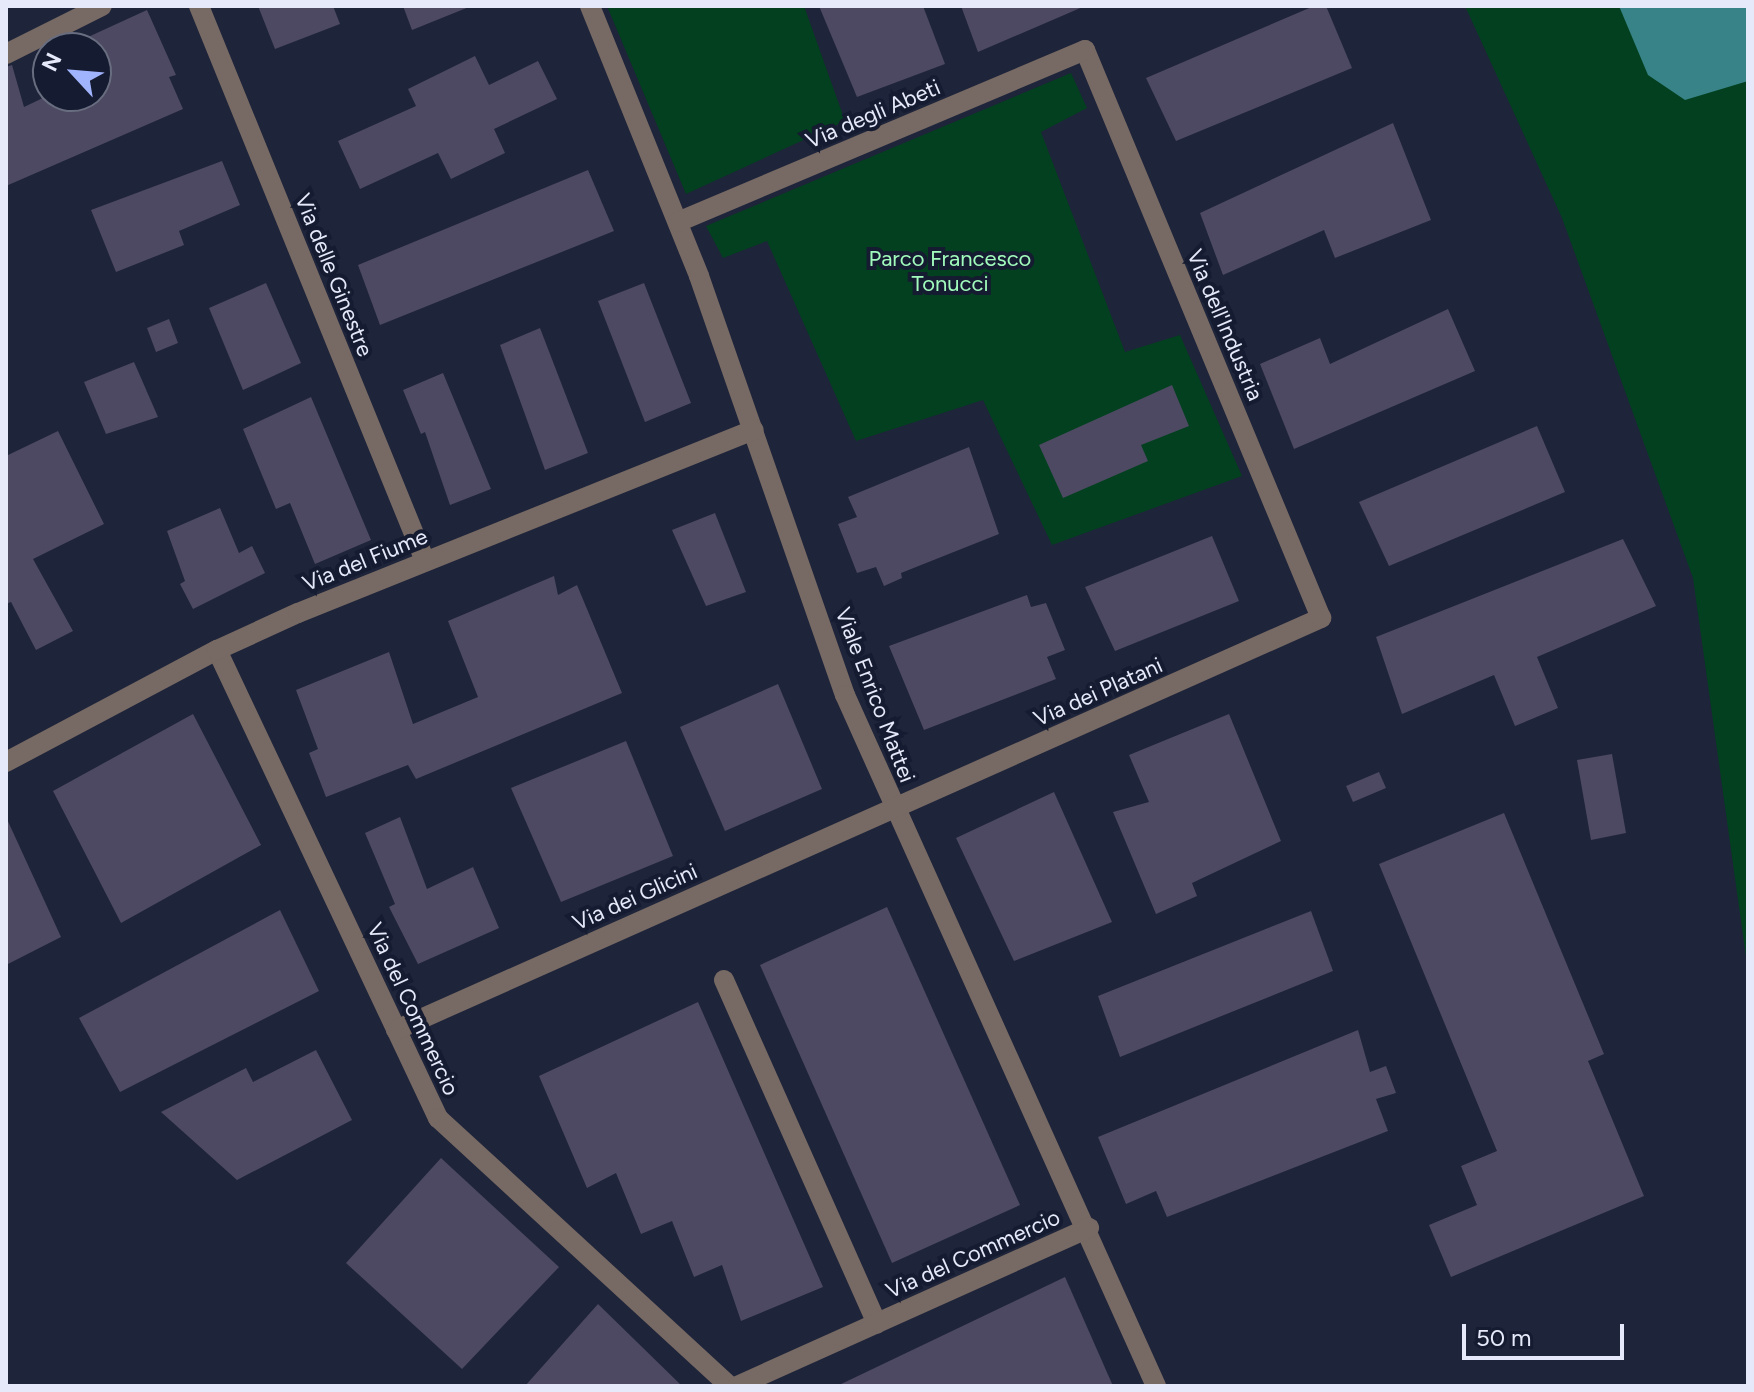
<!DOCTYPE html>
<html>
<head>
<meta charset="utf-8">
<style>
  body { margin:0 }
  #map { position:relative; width:1754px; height:1392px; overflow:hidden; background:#1e243a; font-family:Figtree,sans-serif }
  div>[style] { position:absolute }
  .green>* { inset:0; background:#03401f }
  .water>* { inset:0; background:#378388 }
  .building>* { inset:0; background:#4d4962 }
  .minor>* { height:20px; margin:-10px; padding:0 10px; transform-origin:10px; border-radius:10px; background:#776963 }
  span { translate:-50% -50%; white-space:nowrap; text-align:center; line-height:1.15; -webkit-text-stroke:8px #151b30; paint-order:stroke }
  .street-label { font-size:22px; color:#e5e9f9 }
  .park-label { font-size:22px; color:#a1fbbc }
  .frame { position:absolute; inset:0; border:8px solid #e5e9f9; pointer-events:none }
  .north { position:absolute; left:32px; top:32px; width:80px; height:80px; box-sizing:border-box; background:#151b30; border:2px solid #686d80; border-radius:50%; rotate:296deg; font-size:22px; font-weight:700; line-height:32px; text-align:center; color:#e5e9f9 }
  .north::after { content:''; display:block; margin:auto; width:28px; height:36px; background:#a0b3fd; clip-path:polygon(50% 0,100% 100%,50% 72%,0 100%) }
  .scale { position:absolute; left:1462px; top:1324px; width:162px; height:36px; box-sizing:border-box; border:4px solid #e5e9f9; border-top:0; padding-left:10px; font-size:24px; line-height:28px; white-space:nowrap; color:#e5e9f9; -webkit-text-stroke:6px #151b30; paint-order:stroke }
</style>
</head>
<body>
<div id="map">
  <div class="green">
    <i style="clip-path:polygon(607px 6px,804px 6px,845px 121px,686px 194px)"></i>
    <i style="clip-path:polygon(1465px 6px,1748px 6px,1748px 971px,1693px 578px,1562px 218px)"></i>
    <i style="clip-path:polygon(1071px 73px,1087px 108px,1041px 132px,1125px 352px,1180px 335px,1242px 476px,1052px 545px,983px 400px,856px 441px,767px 241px,723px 258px,706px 226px)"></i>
  </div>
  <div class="water">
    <i style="clip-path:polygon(1619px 6px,1748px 6px,1748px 81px,1685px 100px,1648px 75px)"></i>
  </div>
  <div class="building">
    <i style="clip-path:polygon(258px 6px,333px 6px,340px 24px,275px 49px)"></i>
    <i style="clip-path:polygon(403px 6px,469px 6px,469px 7px,412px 30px)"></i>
    <i style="clip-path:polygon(819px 6px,923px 6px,945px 64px,857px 97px)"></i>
    <i style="clip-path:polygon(961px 6px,1085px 6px,978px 52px)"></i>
    <i style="clip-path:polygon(1314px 6px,1326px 6px,1352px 68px,1176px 141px,1146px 78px)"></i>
    <i style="clip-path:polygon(147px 10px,176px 75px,169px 77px,183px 109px,6px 186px,6px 67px,12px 65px,24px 107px,47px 96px,96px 96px,96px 48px,64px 48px)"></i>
    <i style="clip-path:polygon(475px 56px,489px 85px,538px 61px,557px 99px,494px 129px,505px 153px,451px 179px,438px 153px,360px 189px,338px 141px,416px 106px,408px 89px)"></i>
    <i style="clip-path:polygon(1393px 123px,1431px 220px,1335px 258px,1324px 230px,1223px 275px,1200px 213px)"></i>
    <i style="clip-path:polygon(222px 161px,240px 205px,179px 231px,184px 245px,116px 272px,91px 210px)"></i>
    <i style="clip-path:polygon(588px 170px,614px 231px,380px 325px,358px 265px)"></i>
    <i style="clip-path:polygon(266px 283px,301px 363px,243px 390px,209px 308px)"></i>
    <i style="clip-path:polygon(644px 283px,691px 403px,645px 422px,598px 301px)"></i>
    <i style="clip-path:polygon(1448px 309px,1475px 371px,1294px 449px,1260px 364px,1320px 338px,1330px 364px)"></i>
    <i style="clip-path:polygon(169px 319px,178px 343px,156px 352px,147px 328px)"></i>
    <i style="clip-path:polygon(540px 328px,588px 453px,545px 470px,500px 345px)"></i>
    <i style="clip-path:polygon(134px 362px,158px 417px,106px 434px,84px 382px)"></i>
    <i style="clip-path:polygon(443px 373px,491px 489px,450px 505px,425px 432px,421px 434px,403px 390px)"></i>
    <i style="clip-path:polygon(1172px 385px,1189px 426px,1141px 445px,1148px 461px,1063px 498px,1039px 445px)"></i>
    <i style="clip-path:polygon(311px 397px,371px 540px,315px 564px,290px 503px,276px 509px,243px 429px)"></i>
    <i style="clip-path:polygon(1537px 426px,1565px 492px,1389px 566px,1359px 502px)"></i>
    <i style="clip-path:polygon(58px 431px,104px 524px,33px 559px,73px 631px,36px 650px,11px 602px,6px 604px,6px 456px)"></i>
    <i style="clip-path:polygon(969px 447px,999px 534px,901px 573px,902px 578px,884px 586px,876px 567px,857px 573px,838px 524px,857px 517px,848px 497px)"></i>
    <i style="clip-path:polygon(220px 508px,239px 553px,252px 546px,265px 573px,193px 609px,180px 584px,185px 581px,167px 531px)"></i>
    <i style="clip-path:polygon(715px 513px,746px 592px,706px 606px,672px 530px)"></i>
    <i style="clip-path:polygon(1212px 536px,1239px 601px,1115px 651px,1085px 587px)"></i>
    <i style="clip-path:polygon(1623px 539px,1656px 606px,1537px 657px,1558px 708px,1515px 726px,1494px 675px,1402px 714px,1376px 637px)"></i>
    <i style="clip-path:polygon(554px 576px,558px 595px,577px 585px,622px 693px,416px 779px,408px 765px,326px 797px,309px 753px,318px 749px,296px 690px,389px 652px,413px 724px,478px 697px,448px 621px)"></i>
    <i style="clip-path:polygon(1027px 595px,1031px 607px,1046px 603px,1065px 650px,1047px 657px,1056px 679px,924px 730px,889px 646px)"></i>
    <i style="clip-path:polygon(778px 684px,822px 789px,725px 831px,680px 727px)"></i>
    <i style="clip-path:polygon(193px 714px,261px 845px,121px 923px,53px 791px)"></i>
    <i style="clip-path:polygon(1229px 714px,1281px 841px,1192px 883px,1197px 896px,1156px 914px,1113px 812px,1149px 802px,1129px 755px)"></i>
    <i style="clip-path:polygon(626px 741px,673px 856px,561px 902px,511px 788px)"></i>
    <i style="clip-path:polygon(1612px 754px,1626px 833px,1591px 840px,1577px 760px)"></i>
    <i style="clip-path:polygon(1379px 772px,1386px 788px,1353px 802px,1346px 786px)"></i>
    <i style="clip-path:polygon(1054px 792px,1112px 922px,1014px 961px,956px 838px)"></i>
    <i style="clip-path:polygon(1504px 813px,1604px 1054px,1588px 1061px,1644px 1196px,1451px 1277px,1429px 1225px,1477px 1205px,1461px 1166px,1497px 1151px,1379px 864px)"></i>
    <i style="clip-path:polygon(6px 817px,61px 937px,6px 965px)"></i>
    <i style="clip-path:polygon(400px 817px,427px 889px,473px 867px,499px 928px,418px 964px,389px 907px,395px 904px,365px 833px)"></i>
    <i style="clip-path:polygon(887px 907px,1020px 1205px,892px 1263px,760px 965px)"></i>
    <i style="clip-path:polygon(280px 910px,319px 991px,120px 1092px,79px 1018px)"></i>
    <i style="clip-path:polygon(1311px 911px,1333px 971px,1120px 1057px,1098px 996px)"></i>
    <i style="clip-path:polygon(698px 1002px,823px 1287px,741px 1321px,722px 1265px,694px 1277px,672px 1221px,641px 1234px,616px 1173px,587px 1188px,539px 1076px)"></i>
    <i style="clip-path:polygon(1358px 1030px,1370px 1072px,1386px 1066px,1396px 1093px,1376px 1099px,1388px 1131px,1167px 1217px,1156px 1191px,1126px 1204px,1098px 1137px)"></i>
    <i style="clip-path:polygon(316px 1050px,352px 1120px,237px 1180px,161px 1112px,246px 1068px,253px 1082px)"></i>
    <i style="clip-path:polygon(441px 1158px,559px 1267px,462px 1369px,346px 1263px)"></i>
    <i style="clip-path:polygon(1065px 1277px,1113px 1386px,837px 1386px)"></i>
    <i style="clip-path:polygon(598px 1304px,682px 1386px,525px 1386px)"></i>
  </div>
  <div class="minor">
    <i style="left:199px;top:6px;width:599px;rotate:67.84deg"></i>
    <i style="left:590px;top:6px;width:291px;rotate:68deg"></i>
    <i style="left:699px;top:276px;width:444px;rotate:70.8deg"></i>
    <i style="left:845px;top:695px;width:758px;rotate:65.77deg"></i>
    <i style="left:6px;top:54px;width:107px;rotate:-26.6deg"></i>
    <i style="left:217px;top:650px;width:518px;rotate:64.72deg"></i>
    <i style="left:438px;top:1118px;width:396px;rotate:42.6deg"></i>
    <i style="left:6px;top:762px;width:239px;rotate:-28deg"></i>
    <i style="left:217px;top:650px;width:89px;rotate:-24.6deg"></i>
    <i style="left:298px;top:613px;width:491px;rotate:-21.9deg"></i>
    <i style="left:724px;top:980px;width:376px;rotate:66deg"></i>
    <i style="left:396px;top:1030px;width:1013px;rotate:-24.01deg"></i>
    <i style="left:1321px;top:618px;width:615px;rotate:-112.56deg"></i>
    <i style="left:1085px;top:50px;width:442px;rotate:157.1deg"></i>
    <i style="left:737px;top:1386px;width:386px;rotate:-24.2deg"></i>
  </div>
  <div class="street-label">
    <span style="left:873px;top:114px;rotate:-23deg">Via degli Abeti</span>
    <span style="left:334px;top:275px;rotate:68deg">Via delle Ginestre</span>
    <span style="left:1225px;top:325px;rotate:67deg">Via dell'Industria</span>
    <span style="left:365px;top:560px;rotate:-22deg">Via del Fiume</span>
    <span style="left:1098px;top:692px;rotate:-24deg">Via dei Platani</span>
    <span style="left:875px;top:695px;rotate:69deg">Viale Enrico Mattei</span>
    <span style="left:635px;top:897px;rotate:-24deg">Via dei Glicini</span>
    <span style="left:413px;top:1009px;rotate:65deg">Via del Commercio</span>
    <span style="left:973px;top:1254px;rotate:-24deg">Via del Commercio</span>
  </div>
  <div class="park-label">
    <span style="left:950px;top:271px">Parco Francesco<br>Tonucci</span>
  </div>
  <div class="frame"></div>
  <div class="north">N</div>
  <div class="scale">50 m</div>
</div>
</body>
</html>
